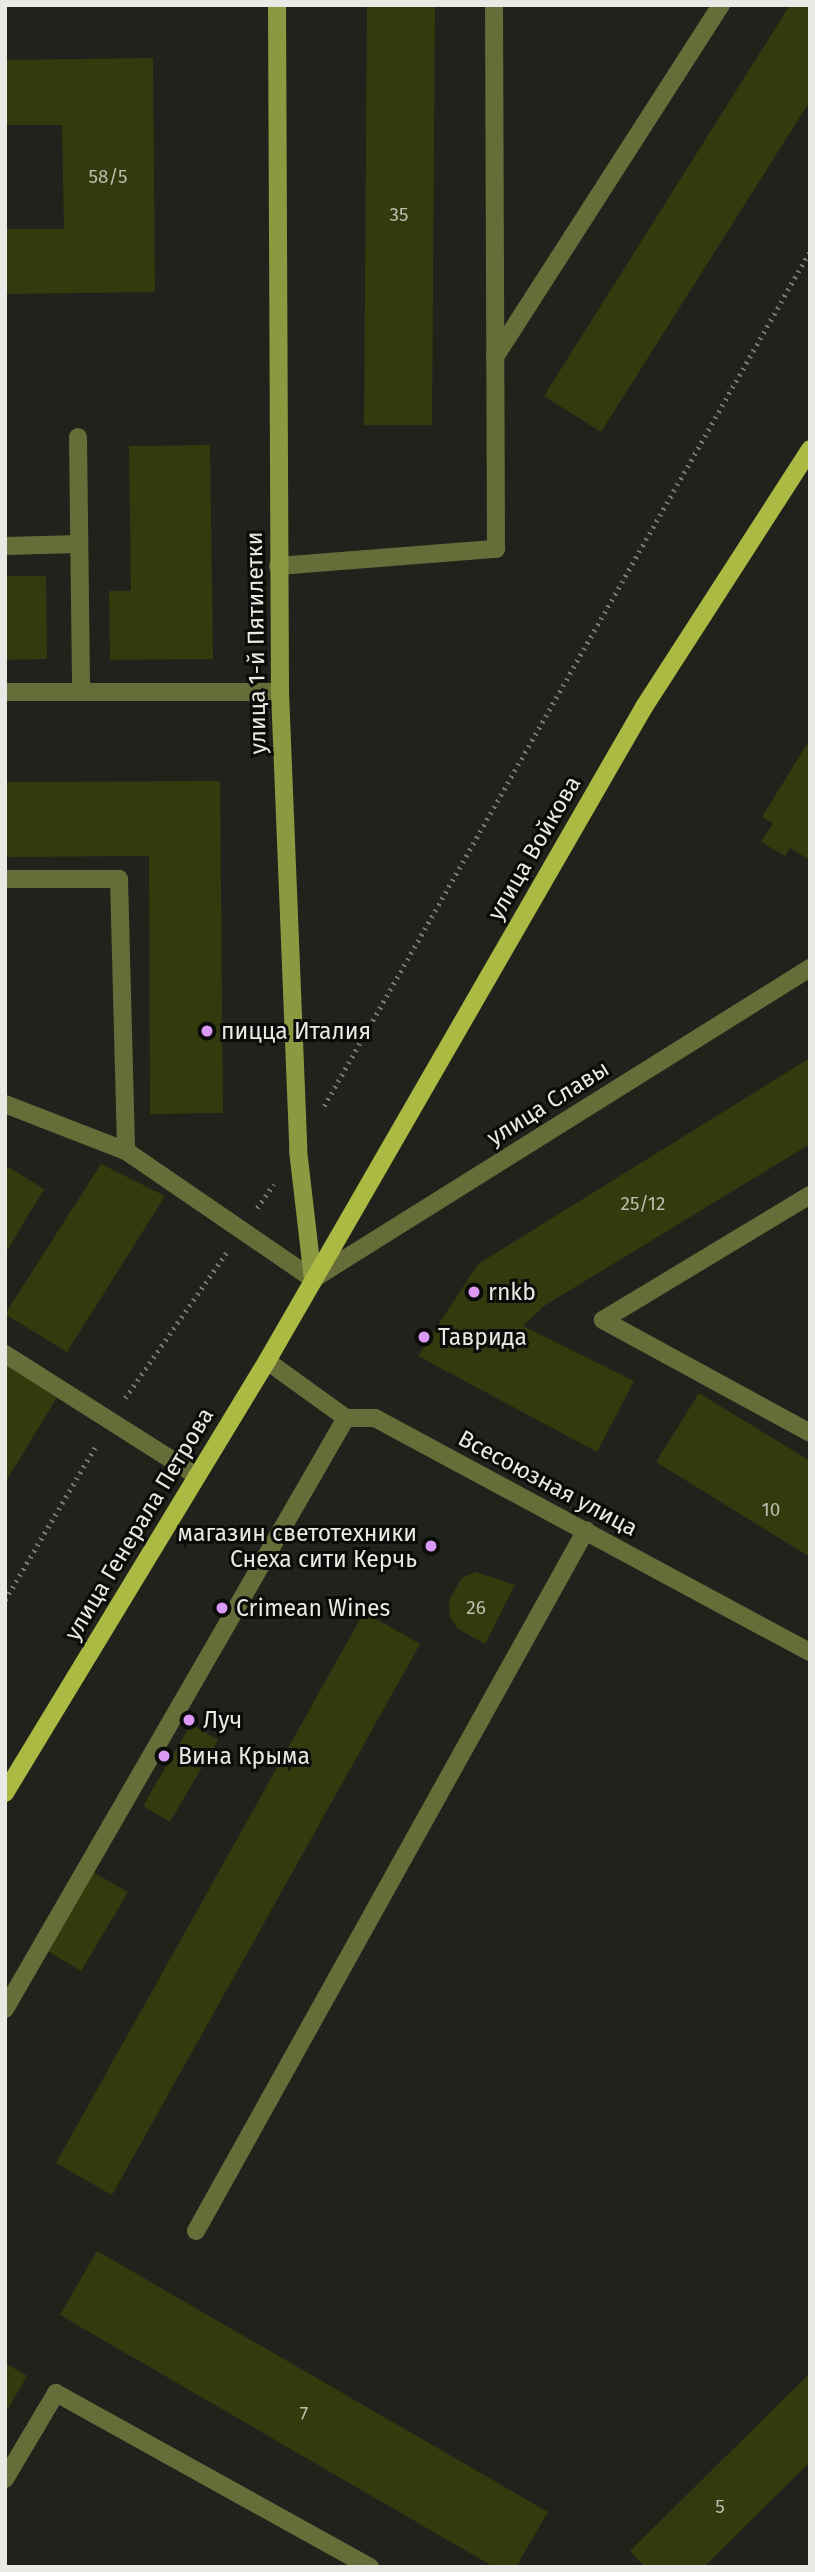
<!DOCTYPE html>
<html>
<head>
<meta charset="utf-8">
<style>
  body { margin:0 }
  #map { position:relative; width:815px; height:2572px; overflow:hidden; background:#21221c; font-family:"Fira Sans",sans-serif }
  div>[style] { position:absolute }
  .building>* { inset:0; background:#343a0d }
  .path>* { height:4.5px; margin-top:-2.25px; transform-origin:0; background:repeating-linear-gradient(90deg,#767772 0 2px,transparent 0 7px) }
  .lane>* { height:18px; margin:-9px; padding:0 9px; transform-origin:9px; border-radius:9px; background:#666d39 }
  .street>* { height:18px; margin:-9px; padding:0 9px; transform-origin:9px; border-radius:9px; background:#666d39 }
  .secondary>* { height:18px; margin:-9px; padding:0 9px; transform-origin:9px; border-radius:9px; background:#8d9940 }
  .primary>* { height:18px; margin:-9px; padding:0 9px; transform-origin:9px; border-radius:9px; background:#abba43 }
  .dots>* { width:19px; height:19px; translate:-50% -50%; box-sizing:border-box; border:4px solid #0b0b09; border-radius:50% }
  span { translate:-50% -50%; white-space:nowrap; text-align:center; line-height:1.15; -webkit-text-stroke:6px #0b0b09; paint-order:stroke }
  .number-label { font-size:19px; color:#bcbdaf }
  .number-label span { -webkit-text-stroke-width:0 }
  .street-label { font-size:23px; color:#e9e9e5 }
  .poi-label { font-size:23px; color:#e9e9e5 }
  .left { translate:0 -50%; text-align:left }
  .right { translate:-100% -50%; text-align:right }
  .frame { position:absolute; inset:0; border:7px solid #e9e9e5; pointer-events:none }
</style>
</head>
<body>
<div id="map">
  <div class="building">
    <i style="clip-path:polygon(367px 5px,435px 5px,432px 425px,364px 425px)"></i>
    <i style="clip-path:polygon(790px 5px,810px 5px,810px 101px,601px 432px,544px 396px)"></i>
    <i style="clip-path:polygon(153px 58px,155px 292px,5px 294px,5px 229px,64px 229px,62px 125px,5px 125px,5px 60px)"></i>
    <i style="clip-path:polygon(210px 445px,213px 659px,110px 660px,109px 591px,131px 591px,129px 446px)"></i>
    <i style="clip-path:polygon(5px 576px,46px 576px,47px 659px,5px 660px)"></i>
    <i style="clip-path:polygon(807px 744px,810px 746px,810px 860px,790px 848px,785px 856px,761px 842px,773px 823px,762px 817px)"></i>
    <i style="clip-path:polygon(220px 781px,223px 1113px,150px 1114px,149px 856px,5px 857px,5px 782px)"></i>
    <i style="clip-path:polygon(810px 1058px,810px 1144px,544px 1306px,523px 1326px,634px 1381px,597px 1452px,418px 1356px,478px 1264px)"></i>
    <i style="clip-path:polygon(101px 1164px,165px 1196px,67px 1352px,5px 1314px)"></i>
    <i style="clip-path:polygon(5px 1165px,44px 1189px,5px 1254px)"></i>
    <i style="clip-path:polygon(5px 1361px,59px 1394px,5px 1483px)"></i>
    <i style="clip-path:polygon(699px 1393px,810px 1461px,810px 1557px,656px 1462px)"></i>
    <i style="clip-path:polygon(476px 1572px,515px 1585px,485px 1644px,458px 1629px,450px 1617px,449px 1600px,462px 1578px)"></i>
    <i style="clip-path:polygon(364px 1612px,420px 1644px,112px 2195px,56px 2163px)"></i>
    <i style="clip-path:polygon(191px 1724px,218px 1740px,170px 1822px,143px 1806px)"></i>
    <i style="clip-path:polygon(91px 1871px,128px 1892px,81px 1971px,46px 1950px)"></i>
    <i style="clip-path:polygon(97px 2251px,548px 2512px,516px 2567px,494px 2567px,60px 2315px)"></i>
    <i style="clip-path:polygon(5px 2363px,27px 2376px,5px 2414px)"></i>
    <i style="clip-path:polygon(810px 2373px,810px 2462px,704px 2567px,645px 2567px,630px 2551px)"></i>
  </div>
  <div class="path">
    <i style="left:324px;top:1106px;width:983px;rotate:-60.39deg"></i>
    <i style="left:257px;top:1208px;width:29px;rotate:-55deg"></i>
    <i style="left:125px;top:1398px;width:177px;rotate:-55.1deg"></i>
    <i style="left:5px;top:1600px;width:181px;rotate:-59.5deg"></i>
  </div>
  <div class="lane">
    <i style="left:495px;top:357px;width:418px;rotate:-57.3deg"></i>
    <i style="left:78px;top:437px;width:255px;rotate:89.3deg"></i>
    <i style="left:5px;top:546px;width:74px;rotate:-1.5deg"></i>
    <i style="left:278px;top:566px;width:219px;rotate:-4.5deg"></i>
    <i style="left:496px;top:549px;width:544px;rotate:-90.21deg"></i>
    <i style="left:5px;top:879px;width:114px"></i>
    <i style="left:119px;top:879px;width:272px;rotate:88.5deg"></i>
    <i style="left:126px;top:1151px;width:130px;rotate:-158.8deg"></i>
    <i style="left:126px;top:1151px;width:227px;rotate:34.4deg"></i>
    <i style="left:313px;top:1279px;width:586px;rotate:-32.04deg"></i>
    <i style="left:810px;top:1195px;width:242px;rotate:148.9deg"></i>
    <i style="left:603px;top:1320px;width:236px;rotate:28.6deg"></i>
    <i style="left:5px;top:1354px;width:226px;rotate:32.4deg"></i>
    <i style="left:5px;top:2009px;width:682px;rotate:-60.02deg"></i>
    <i style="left:196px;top:2231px;width:802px;rotate:-60.91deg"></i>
    <i style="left:5px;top:2479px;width:100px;rotate:-59.3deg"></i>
    <i style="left:56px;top:2393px;width:359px;rotate:29deg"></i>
  </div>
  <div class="street">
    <i style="left:5px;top:692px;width:275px"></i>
    <i style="left:267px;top:1361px;width:97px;rotate:35.8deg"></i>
    <i style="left:346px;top:1418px;width:29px"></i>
    <i style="left:375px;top:1418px;width:494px;rotate:28.3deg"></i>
  </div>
  <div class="secondary">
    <i style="left:277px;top:5px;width:687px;rotate:89.75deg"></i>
    <i style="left:280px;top:692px;width:458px;rotate:87.7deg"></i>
    <i style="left:298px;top:1150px;width:130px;rotate:83.4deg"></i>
  </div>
  <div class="primary">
    <i style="left:5px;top:1793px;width:505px;rotate:-58.76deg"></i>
    <i style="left:267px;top:1361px;width:755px;rotate:-60.04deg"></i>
    <i style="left:644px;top:707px;width:307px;rotate:-57.2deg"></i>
  </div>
  <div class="dots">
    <i style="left:207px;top:1031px;background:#db99f5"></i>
    <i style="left:474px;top:1292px;background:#db99f5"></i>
    <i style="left:424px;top:1337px;background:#db99f5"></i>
    <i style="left:431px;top:1546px;background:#db99f5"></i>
    <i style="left:222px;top:1608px;background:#db99f5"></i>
    <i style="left:189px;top:1720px;background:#db99f5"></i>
    <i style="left:164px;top:1756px;background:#db99f5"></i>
  </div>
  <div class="number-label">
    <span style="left:108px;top:177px">58/5</span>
    <span style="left:399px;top:215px">35</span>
    <span style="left:643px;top:1204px">25/12</span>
    <span style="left:771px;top:1510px">10</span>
    <span style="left:476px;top:1608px">26</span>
    <span style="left:304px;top:2414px">7</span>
    <span style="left:720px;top:2507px">5</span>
  </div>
  <div class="street-label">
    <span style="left:256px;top:643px;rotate:-91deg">улица 1-й Пятилетки</span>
    <span style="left:534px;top:848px;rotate:-60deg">улица Войкова</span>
    <span style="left:548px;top:1103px;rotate:-32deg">улица Славы</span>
    <span style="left:548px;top:1483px;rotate:28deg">Всесоюзная улица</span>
    <span style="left:139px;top:1524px;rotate:-59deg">улица Генерала Петрова</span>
  </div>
  <div class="poi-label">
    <span class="left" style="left:221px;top:1031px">пицца Италия</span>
    <span class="left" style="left:488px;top:1292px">rnkb</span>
    <span class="left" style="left:438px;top:1337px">Таврида</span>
    <span class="right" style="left:417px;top:1546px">магазин светотехники<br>Снеха сити Керчь</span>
    <span class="left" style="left:236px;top:1608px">Crimean Wines</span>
    <span class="left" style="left:203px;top:1720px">Луч</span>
    <span class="left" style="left:178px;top:1756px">Вина Крыма</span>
  </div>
  <div class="frame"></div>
</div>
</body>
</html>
